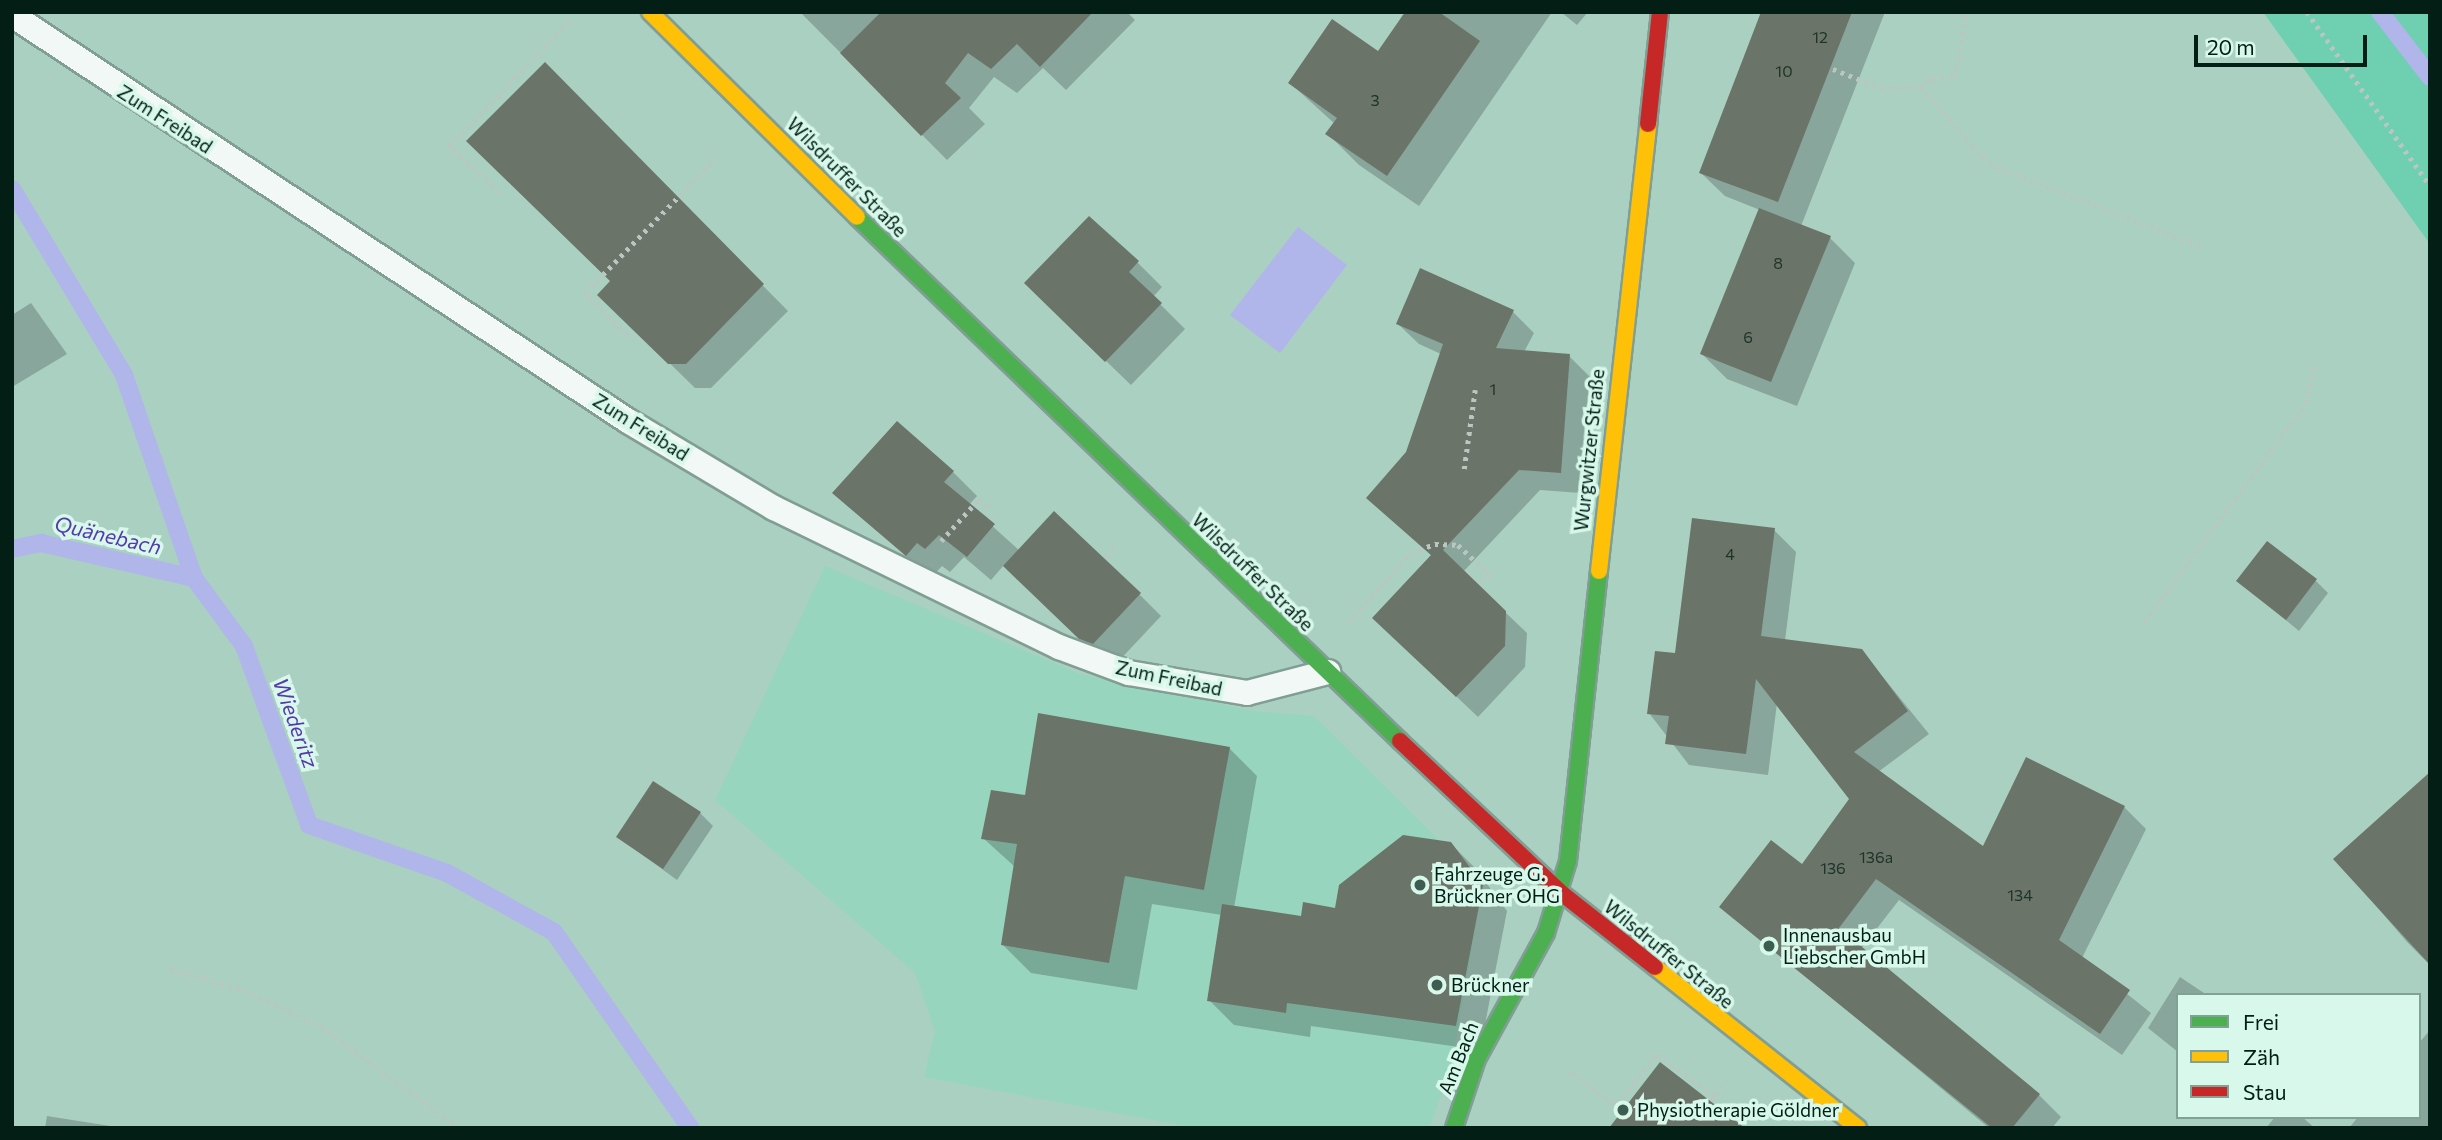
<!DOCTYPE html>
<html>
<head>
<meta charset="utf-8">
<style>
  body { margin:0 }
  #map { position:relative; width:2442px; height:1140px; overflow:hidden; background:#aad0c2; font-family:Commissioner,sans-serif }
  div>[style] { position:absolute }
  .built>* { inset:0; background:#98d5bf }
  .green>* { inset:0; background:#6fcfb1 }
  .water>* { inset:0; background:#b0b5ea }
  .shadow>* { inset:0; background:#0003 }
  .stream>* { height:18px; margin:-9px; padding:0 9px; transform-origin:9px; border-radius:9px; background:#b0b5ea }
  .building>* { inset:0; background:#6b7468 }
  .path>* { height:4.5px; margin-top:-2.25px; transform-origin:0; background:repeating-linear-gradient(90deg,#bac6c1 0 3.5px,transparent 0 8.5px) }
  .roads { filter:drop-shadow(2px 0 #809e93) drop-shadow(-2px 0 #809e93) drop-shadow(0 2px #809e93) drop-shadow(0 -2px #809e93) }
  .lane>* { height:24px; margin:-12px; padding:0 12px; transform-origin:12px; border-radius:12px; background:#f2f8f6 }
  .fast>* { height:16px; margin:-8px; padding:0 8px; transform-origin:8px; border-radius:8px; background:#4caf50 }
  .slow>* { height:16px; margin:-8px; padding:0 8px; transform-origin:8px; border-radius:8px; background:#ffc107 }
  .jam>* { height:16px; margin:-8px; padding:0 8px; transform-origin:8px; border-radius:8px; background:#c62828 }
  .dots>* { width:19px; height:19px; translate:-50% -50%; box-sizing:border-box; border:4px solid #d7f8ea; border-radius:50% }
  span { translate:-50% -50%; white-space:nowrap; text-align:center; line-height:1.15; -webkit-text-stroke:7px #d7f8ea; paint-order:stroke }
  .number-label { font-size:16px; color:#1c342a }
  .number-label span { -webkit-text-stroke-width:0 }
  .street-label { font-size:19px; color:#021e15 }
  .poi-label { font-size:19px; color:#021e15 }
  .left { translate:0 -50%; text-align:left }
  .water-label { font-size:21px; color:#5639ad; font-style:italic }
  .frame { position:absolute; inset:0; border:14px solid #021e15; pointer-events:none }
  .legend { position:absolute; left:2176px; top:993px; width:245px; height:126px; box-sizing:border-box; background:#d7f8ea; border:2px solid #82a195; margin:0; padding:9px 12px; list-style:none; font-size:21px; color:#021e15 }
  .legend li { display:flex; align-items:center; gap:14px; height:35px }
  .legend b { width:35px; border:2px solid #82a195 }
  .scale { position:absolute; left:2194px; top:35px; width:173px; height:32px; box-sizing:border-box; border:4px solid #021e15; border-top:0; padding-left:9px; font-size:21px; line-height:24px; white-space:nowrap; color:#021e15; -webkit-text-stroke:5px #d7f8ea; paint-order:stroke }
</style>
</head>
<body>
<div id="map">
  <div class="built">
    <i style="clip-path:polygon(825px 566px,1080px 674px,1253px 711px,1314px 716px,1483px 884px,1451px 1069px,1429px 1128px,1196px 1128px,924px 1077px,935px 1031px,915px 973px,715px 800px)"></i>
  </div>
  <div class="green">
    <i style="clip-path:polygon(2263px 12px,2430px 12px,2430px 244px)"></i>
  </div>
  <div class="water">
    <i style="clip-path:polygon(1298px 227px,1347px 265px,1280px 353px,1230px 315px)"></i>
  </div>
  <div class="shadow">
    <i style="clip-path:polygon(800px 12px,1127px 12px,1135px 20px,1066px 90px,1043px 68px,1017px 93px,994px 77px,969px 108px,985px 124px,947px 160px)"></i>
    <i style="clip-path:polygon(1445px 12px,1552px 12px,1419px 206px,1359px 165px,1328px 134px,1335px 124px,1290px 83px,1378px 53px)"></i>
    <i style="clip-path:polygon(1561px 12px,1588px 12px,1577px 25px)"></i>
    <i style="clip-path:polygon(1763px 12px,1885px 12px,1801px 226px,1830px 238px,1855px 263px,1797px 406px,1727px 379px,1702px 354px,1760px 210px,1725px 196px,1701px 173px)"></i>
    <i style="clip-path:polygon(545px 65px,788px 311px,711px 388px,695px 388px,600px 295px,612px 282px)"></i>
    <i style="clip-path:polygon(1137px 262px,1162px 287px,1153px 297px,1185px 329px,1131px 385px,1051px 308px)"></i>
    <i style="clip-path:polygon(31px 303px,67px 354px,12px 387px,12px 315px)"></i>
    <i style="clip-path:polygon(1513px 312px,1534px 333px,1524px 352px,1569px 356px,1590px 377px,1581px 493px,1540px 490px,1463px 572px,1527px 633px,1525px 667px,1478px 717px,1395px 638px,1432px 556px,1369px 498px,1407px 453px,1441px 354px,1419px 344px,1398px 324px)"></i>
    <i style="clip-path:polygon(953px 472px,977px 496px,969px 505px,1020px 551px,1139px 594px,1161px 616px,1115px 665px,1103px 660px,1004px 565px,991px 580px,964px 557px,950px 572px,942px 566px,931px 578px,835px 493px)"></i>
    <i style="clip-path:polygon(1774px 530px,1796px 552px,1785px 641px,1862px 651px,1929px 734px,1878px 772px,1984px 848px,2124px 807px,2146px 829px,2082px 958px,2151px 1013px,2122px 1055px,1899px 900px,1861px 949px,2039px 1095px,2061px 1117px,2052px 1128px,1989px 1128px,1721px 906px,1803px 867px,1851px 799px,1777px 703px,1768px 775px,1689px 765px,1649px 713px,1676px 655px)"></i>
    <i style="clip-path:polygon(2238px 581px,2316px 581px,2328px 593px,2299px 631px)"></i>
    <i style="clip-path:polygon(1229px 748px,1257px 776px,1234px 908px,1302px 918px,1337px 910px,1451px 844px,1476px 869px,1507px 911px,1480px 1050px,1311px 1026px,1310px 1037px,1234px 1025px,1209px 1000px,1222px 915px,1152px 904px,1137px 990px,1031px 973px,1003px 945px,1015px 867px,983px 838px,1026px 797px)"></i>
    <i style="clip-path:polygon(700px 813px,713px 826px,677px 880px,618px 837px)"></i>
    <i style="clip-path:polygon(2336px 859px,2430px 965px,2407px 942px)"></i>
    <i style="clip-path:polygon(2180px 977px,2207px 995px,2178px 995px,2178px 1052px,2148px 1028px)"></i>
    <i style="clip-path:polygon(2430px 1030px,2430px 1128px,2349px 1128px,2358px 1117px,2419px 1117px,2419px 1043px)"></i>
    <i style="clip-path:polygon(47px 1116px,123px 1128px,45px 1128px)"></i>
    <i style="clip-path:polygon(2275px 1117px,2302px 1117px,2315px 1128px,2266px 1128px)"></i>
  </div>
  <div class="stream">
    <i style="left:2380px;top:12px;width:82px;rotate:52.4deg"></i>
    <i style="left:12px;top:189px;width:217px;rotate:58.9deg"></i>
    <i style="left:124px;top:375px;width:215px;rotate:71deg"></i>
    <i style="left:194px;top:578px;width:84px;rotate:53.7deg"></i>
    <i style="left:244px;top:646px;width:190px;rotate:70deg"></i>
    <i style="left:309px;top:825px;width:146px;rotate:19.2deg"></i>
    <i style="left:447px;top:873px;width:122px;rotate:28.9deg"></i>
    <i style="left:554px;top:932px;width:239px;rotate:55.2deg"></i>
    <i style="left:12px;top:549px;width:30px;rotate:-12deg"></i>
    <i style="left:41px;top:543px;width:157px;rotate:12.9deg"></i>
  </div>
  <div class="building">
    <i style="clip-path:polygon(881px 12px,1093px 12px,1040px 67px,1017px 44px,991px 69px,968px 53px,945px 83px,961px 98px,921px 136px,840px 53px)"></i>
    <i style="clip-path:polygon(1405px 12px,1439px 12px,1480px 41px,1387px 176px,1325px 134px,1337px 118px,1288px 83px,1332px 19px,1378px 51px)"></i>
    <i style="clip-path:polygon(1761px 12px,1852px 12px,1778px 202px,1699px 173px)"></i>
    <i style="clip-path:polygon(545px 62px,764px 284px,686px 364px,668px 364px,597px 295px,610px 281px,466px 141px)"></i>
    <i style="clip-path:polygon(1759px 208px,1831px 236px,1771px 382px,1700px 354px)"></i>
    <i style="clip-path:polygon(1089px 216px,1139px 261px,1129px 272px,1162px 303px,1105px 362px,1024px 283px)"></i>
    <i style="clip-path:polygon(1420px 268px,1514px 310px,1496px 348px,1570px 354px,1561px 473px,1519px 470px,1443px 550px,1506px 611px,1505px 646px,1456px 697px,1372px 618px,1431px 555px,1366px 498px,1406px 452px,1443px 344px,1396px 324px)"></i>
    <i style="clip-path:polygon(897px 421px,954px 471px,944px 482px,995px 524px,967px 557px,939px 535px,925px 549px,917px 543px,906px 556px,832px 493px)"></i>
    <i style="clip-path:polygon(1054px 511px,1141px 593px,1093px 644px,1079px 639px,1003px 566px)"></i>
    <i style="clip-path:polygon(1692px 518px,1775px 528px,1761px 636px,1862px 649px,1908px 711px,1854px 752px,1983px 846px,2026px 757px,2125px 806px,2059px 940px,2130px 990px,2100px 1034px,1876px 879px,1839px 928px,2040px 1094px,2012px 1128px,1992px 1128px,1719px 907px,1771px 840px,1802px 864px,1849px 799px,1756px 679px,1746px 754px,1665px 744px,1669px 716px,1647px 714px,1655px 651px,1675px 653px)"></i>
    <i style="clip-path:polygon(2267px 541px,2317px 579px,2286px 620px,2236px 581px)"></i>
    <i style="clip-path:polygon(1038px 713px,1230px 747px,1204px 890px,1125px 876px,1109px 963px,1001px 945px,1017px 844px,981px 839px,991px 790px,1025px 795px)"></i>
    <i style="clip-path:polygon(2430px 772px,2430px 965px,2333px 859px)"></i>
    <i style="clip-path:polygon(653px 781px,701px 812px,663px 869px,616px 837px)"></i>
    <i style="clip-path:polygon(1403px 835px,1451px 842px,1483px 885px,1456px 1026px,1287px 1003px,1286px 1013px,1207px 1001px,1222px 904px,1301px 916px,1303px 902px,1335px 908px,1339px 885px)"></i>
    <i style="clip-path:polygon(1660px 1062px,1745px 1128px,1609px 1128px)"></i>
  </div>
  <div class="path">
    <i style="left:2307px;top:12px;width:213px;rotate:54.7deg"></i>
    <i style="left:1833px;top:69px;width:52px;rotate:21.6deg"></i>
    <i style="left:1881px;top:88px;width:40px;rotate:-1.4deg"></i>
    <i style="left:1921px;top:87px;width:93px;rotate:48.9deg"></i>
    <i style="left:1982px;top:157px;width:20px;rotate:33deg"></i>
    <i style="left:1999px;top:168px;width:221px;rotate:21.2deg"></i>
    <i style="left:1921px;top:87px;width:14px;rotate:-39deg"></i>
    <i style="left:1932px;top:78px;width:23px;rotate:-2deg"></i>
    <i style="left:1955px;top:77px;width:66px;rotate:-80.4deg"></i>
    <i style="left:499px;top:193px;width:69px;rotate:-136.8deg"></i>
    <i style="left:449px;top:146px;width:179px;rotate:-46.1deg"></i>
    <i style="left:627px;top:336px;width:60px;rotate:-134.3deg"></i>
    <i style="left:585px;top:293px;width:188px;rotate:-45.9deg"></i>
    <i style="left:1464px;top:469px;width:80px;rotate:-82.1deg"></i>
    <i style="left:941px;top:541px;width:57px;rotate:-47.9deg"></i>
    <i style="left:979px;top:499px;width:15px;rotate:42deg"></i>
    <i style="left:1106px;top:556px;width:17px;rotate:-45deg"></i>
    <i style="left:1348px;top:622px;width:93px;rotate:-47.6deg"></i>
    <i style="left:1411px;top:553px;width:26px;rotate:-21deg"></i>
    <i style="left:1435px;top:544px;width:23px;rotate:2deg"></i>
    <i style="left:1458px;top:545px;width:44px;rotate:43.2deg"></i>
    <i style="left:1490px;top:575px;width:14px;rotate:144deg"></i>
    <i style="left:2144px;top:622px;width:272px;rotate:-53.5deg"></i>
    <i style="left:2306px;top:403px;width:40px;rotate:-78deg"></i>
    <i style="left:171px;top:969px;width:75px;rotate:16.3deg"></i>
    <i style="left:243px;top:990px;width:85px;rotate:25.1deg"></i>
    <i style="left:320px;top:1026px;width:172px;rotate:36.3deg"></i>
    <i style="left:1570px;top:1072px;width:65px;rotate:35.6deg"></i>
    <i style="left:1711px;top:1101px;width:19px;rotate:-51deg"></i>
    <i style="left:1617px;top:1105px;width:65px;rotate:-51.9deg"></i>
    <i style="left:1657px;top:1054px;width:71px;rotate:36.4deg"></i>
  </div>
  <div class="roads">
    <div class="lane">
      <i style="left:12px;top:15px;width:738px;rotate:33.39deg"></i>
      <i style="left:628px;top:421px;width:170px;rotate:30.8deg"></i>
      <i style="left:774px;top:508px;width:317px;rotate:26deg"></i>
      <i style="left:1059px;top:647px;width:75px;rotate:20.4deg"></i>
      <i style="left:1129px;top:673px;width:120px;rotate:9.6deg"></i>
      <i style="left:1247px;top:693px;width:84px;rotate:-14.5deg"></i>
    </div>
    <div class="fast">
      <i style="left:857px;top:217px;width:755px;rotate:43.98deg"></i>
      <i style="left:1454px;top:1128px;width:73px;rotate:-71.6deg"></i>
      <i style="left:1477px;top:1059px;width:144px;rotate:-61.3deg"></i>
      <i style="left:1546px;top:933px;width:75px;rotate:-73deg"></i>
      <i style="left:1568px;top:861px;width:292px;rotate:-83.9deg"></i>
    </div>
    <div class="slow">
      <i style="left:650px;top:12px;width:291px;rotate:44.7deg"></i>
      <i style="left:1599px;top:571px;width:450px;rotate:-83.7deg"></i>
      <i style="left:1655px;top:967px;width:259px;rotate:38.4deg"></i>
    </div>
    <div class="jam">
      <i style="left:1648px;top:124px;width:113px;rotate:-83.9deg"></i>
      <i style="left:1400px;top:741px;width:220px;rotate:43.3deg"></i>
      <i style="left:1560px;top:892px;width:121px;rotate:38.3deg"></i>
    </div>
  </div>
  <div class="dots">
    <i style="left:1420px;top:885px;background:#3d5c52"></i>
    <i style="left:1769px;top:946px;background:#3d5c52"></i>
    <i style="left:1437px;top:985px;background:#3d5c52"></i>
    <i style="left:1623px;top:1110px;background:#3d5c52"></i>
  </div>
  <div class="number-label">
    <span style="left:1820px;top:37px">12</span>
    <span style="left:1784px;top:71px">10</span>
    <span style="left:1375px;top:100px">3</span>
    <span style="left:1778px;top:263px">8</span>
    <span style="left:1748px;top:337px">6</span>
    <span style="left:1493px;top:389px">1</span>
    <span style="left:1730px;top:554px">4</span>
    <span style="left:1876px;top:857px">136a</span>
    <span style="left:1833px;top:868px">136</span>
    <span style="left:2020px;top:895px">134</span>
  </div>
  <div class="street-label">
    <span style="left:165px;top:119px;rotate:33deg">Zum Freibad</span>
    <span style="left:847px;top:177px;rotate:45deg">Wilsdruffer Straße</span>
    <span style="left:641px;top:427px;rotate:32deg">Zum Freibad</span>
    <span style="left:1589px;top:450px;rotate:-84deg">Wurgwitzer Straße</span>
    <span style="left:1253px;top:572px;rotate:44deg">Wilsdruffer Straße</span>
    <span style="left:1169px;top:678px;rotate:12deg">Zum Freibad</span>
    <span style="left:1669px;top:954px;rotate:39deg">Wilsdruffer Straße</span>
    <span style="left:1458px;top:1058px;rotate:-68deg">Am Bach</span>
  </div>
  <div class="poi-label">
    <span class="left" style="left:1434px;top:885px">Fahrzeuge G.<br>Brückner OHG</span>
    <span class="left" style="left:1783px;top:946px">Innenausbau<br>Liebscher GmbH</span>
    <span class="left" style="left:1451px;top:985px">Brückner</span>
    <span class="left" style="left:1637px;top:1110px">Physiotherapie Göldner</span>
  </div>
  <div class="water-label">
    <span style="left:108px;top:535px;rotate:13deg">Quänebach</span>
    <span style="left:296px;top:723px;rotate:70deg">Wiederitz</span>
  </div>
  <div class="frame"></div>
  <ul class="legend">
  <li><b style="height:9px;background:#4caf50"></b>Frei</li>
  <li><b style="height:9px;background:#ffc107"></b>Zäh</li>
  <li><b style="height:9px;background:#c62828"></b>Stau</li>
  </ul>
  <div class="scale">20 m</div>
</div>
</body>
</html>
